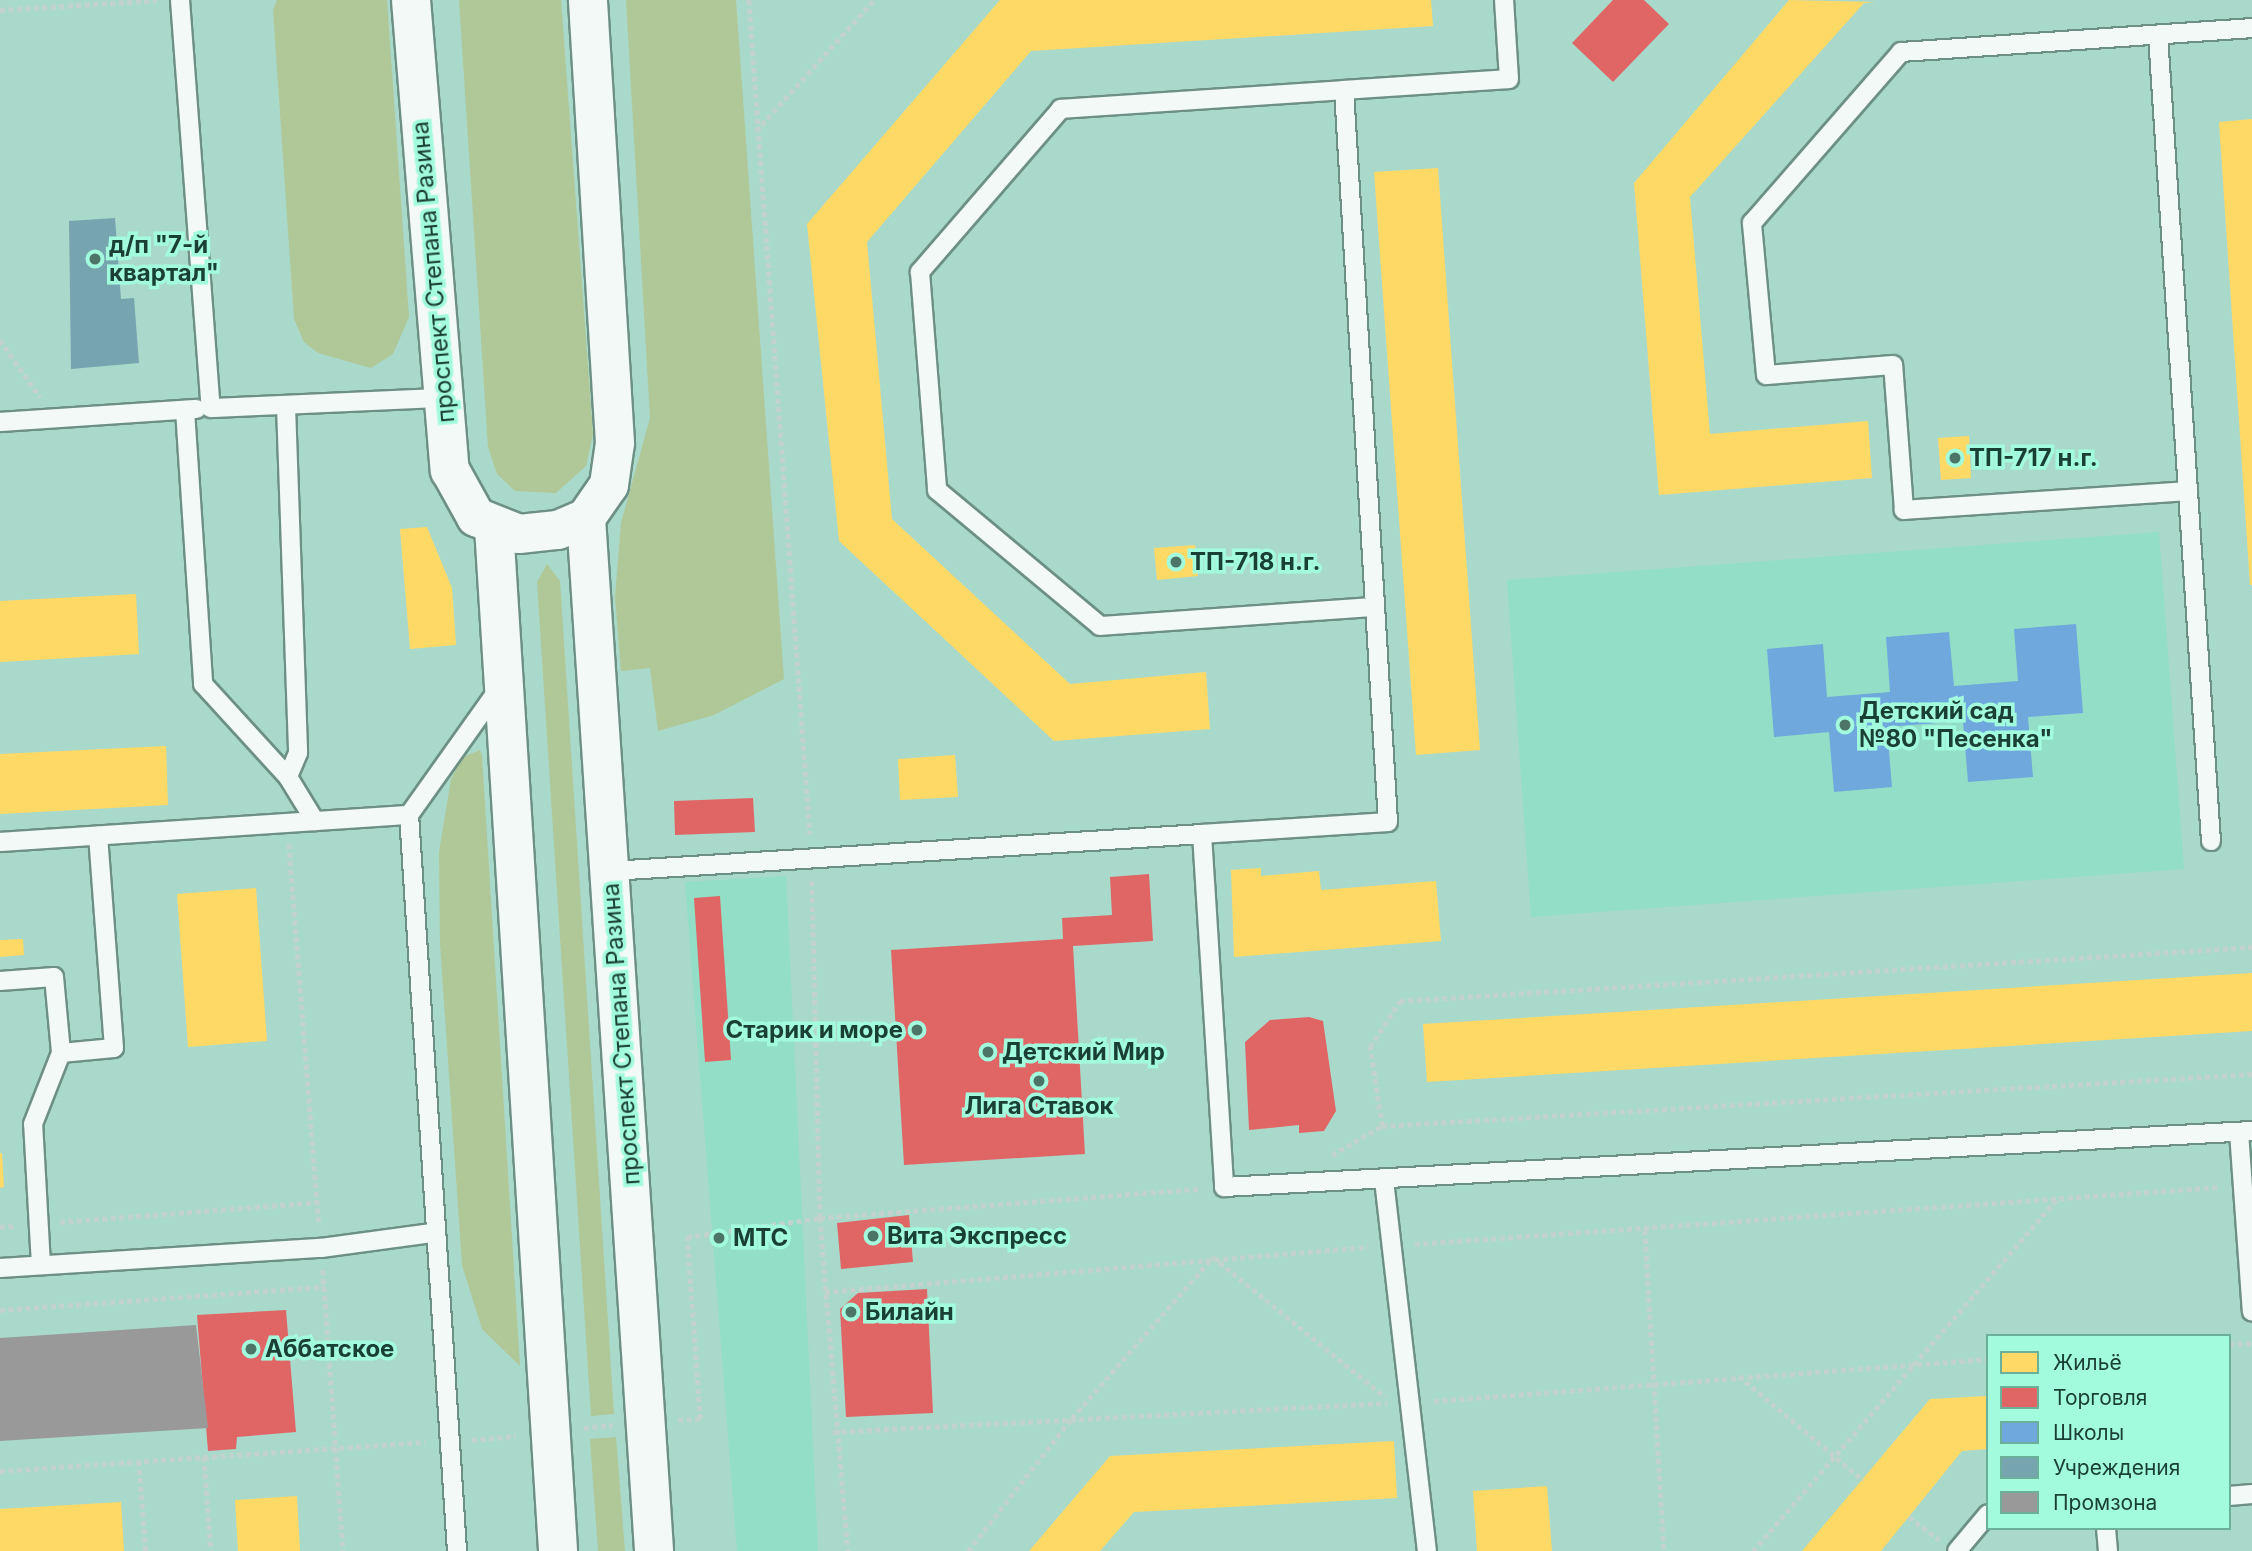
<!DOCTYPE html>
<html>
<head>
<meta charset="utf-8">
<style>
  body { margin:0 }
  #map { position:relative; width:2252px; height:1551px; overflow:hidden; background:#a9d9ca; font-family:Inter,sans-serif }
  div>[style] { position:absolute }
  .built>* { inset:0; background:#92dec7 }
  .green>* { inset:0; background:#b0c797 }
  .homes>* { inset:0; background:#ffd966 }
  .shops>* { inset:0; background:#e06666 }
  .schools>* { inset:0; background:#6fa8dc }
  .public>* { inset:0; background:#76a5af }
  .industry>* { inset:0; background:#999 }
  .path>* { height:4.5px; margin-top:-2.25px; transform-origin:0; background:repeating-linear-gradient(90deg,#c2d2cd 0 5px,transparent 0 8.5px) }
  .roads { filter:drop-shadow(2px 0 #6d9085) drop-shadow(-2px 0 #6d9085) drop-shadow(0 2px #6d9085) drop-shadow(0 -2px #6d9085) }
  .lane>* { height:18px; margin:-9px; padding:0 9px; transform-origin:9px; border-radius:9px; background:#f2f9f7 }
  .secondary>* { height:38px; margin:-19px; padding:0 19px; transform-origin:19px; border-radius:19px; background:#f2f9f7 }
  .dots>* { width:19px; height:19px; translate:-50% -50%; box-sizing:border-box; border:4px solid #a3fbde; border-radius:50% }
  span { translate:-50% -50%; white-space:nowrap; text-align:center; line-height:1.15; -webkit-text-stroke:7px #a3fbde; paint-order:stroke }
  .poi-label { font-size:24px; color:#1a3f34; font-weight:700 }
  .left { translate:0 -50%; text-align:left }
  .right { translate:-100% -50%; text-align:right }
  .street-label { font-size:24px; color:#1a3f34 }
  .legend { position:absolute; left:1986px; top:1334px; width:245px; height:196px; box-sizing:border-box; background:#a3fbde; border:2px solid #6cb09a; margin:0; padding:9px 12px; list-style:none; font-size:21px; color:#1a3f34 }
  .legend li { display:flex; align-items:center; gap:14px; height:35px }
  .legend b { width:35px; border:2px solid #6cb09a }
</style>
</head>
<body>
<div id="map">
  <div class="built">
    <i style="clip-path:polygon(2159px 532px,2184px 869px,1531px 917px,1507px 580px)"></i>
    <i style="clip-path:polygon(786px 876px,818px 1551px,737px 1551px,685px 882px)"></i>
  </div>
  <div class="green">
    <i style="clip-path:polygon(277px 0,387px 0,409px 317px,393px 354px,371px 368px,318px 353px,304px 342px,294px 319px,273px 10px)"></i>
    <i style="clip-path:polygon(459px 0,561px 0,593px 434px,586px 466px,556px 493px,515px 491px,497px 474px,488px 447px)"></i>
    <i style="clip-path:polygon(626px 0,736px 0,784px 679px,714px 715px,658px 731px,650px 668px,621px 671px,615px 597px,621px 523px,650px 418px)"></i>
    <i style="clip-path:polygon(547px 564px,560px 581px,614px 1414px,591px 1416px,537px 582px)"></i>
    <i style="clip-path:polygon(480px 750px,482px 756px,520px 1366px,482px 1329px,462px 1265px,440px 944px,439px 852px,451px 779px,463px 757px)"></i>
    <i style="clip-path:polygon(616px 1437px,625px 1551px,598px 1551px,590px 1439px)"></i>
  </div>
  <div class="homes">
    <i style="clip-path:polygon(1000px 0,1431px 0,1433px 26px,1031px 51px,867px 242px,892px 519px,1070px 684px,1206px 672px,1210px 729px,1054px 741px,839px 541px,807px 224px)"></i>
    <i style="clip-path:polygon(1789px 0,1875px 2px,1864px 3px,1690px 197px,1710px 434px,1868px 421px,1872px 478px,1659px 495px,1634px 183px)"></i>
    <i style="clip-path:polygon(2252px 119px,2252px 585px,2250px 585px,2219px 122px)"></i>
    <i style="clip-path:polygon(1438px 168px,1480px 750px,1416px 755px,1374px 172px)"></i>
    <i style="clip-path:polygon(1969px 436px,1971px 478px,1941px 480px,1938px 438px)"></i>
    <i style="clip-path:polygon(427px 527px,452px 588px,456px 645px,410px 649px,400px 529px)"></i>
    <i style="clip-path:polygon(1195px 545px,1198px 576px,1157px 580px,1154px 548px)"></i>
    <i style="clip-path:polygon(136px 594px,139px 654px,0 662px,0 601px)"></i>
    <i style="clip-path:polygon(166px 746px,168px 805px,0 814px,0 754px)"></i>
    <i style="clip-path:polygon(955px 755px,958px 797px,900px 800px,898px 759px)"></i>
    <i style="clip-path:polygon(1261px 868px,1261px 876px,1319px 871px,1321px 890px,1436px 881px,1441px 941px,1234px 957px,1231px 870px)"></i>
    <i style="clip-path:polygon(256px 888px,267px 1041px,188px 1047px,177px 894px)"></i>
    <i style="clip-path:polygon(23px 939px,24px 955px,0 957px,0 940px)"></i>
    <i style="clip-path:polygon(2252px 973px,2252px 1031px,1427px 1082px,1423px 1024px)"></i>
    <i style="clip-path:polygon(0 1153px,2px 1153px,4px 1187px,0 1188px)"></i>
    <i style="clip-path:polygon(1988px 1396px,1988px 1449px,1962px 1451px,1881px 1551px,1802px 1551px,1930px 1399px)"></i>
    <i style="clip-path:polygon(1394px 1441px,1397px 1498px,1134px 1512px,1100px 1551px,1029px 1551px,1110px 1456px)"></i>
    <i style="clip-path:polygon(1547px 1486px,1552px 1551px,1477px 1551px,1473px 1491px)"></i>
    <i style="clip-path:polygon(297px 1496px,300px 1551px,238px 1551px,235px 1500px)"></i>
    <i style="clip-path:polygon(121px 1502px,124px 1551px,0 1551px,0 1509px)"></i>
  </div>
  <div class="shops">
    <i style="clip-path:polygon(1613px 0,1644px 0,1669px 24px,1613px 82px,1572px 43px)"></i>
    <i style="clip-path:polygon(753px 798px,755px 832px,675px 835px,674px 801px)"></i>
    <i style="clip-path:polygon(1149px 874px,1153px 941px,1073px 946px,1085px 1154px,904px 1165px,891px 950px,1063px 939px,1062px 918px,1112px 915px,1110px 877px)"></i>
    <i style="clip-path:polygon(720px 896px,731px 1060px,705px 1062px,694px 898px)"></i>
    <i style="clip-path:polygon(1309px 1017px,1323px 1021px,1336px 1111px,1324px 1131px,1299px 1133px,1299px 1125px,1249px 1130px,1245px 1042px,1270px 1020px)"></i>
    <i style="clip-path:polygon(909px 1215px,913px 1262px,841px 1269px,837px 1223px)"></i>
    <i style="clip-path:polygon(927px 1289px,933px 1413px,846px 1417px,840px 1309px,858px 1293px)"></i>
    <i style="clip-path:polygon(286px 1310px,296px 1432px,237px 1437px,236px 1449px,208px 1451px,197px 1315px)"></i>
  </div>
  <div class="schools">
    <i style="clip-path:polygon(2076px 624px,2083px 713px,2028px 717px,2033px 777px,1968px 782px,1963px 721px,1887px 727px,1892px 787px,1834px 792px,1829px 732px,1774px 737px,1767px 649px,1823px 644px,1827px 697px,1890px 692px,1886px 637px,1949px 632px,1954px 686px,2018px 681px,2014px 629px)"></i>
  </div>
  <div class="public">
    <i style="clip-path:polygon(115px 218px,121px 299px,134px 298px,139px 363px,71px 369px,69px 221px)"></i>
  </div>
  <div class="industry">
    <i style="clip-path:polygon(196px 1325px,208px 1428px,0 1441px,0 1338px)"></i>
  </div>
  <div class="path">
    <i style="left:749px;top:0;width:836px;rotate:85.82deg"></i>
    <i style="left:0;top:10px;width:157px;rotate:-3.6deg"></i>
    <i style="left:756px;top:131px;width:176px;rotate:-48deg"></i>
    <i style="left:0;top:340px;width:70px;rotate:54.9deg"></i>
    <i style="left:289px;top:844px;width:383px;rotate:85.5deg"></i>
    <i style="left:812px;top:881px;width:337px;rotate:88.6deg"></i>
    <i style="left:820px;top:1218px;width:334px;rotate:85.2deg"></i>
    <i style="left:1382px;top:1126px;width:80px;rotate:-98.6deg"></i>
    <i style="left:1370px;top:1047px;width:55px;rotate:-56.9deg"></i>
    <i style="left:1400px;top:1001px;width:854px;rotate:-3.63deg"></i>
    <i style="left:1332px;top:1155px;width:58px;rotate:-30.1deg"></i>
    <i style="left:1382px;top:1126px;width:872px;rotate:-3.42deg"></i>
    <i style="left:60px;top:1222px;width:258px;rotate:-4.4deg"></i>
    <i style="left:0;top:1227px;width:17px;rotate:-3deg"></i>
    <i style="left:1645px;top:1230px;width:322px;rotate:86.6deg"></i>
    <i style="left:1415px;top:1244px;width:807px;rotate:-4.05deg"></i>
    <i style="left:323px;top:1270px;width:282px;rotate:85.9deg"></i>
    <i style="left:825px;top:1292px;width:545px;rotate:-4.74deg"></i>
    <i style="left:0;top:1310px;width:325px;rotate:-4.1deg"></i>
    <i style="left:2229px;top:1344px;width:23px;rotate:-2deg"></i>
    <i style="left:1739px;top:1376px;width:162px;rotate:40deg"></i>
    <i style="left:1434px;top:1401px;width:556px;rotate:-4.34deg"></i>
    <i style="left:678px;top:1420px;width:22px;rotate:-3deg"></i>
    <i style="left:700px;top:1419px;width:182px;rotate:-94.1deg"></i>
    <i style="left:687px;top:1237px;width:134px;rotate:-8.1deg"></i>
    <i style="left:820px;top:1218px;width:381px;rotate:-4.4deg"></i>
    <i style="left:584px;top:1428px;width:29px;rotate:-6deg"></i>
    <i style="left:833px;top:1432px;width:555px;rotate:-3deg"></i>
    <i style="left:472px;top:1440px;width:44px;rotate:-5.2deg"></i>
    <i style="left:204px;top:1457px;width:94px;rotate:85.7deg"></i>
    <i style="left:139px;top:1461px;width:90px;rotate:85.6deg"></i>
    <i style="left:0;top:1471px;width:426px;rotate:-3.9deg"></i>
    <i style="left:1909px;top:1517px;width:38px;rotate:37deg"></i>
    <i style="left:968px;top:1551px;width:169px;rotate:-52deg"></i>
    <i style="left:1072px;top:1418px;width:214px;rotate:-48.8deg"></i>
    <i style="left:1213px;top:1257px;width:222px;rotate:39.1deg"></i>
    <i style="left:1753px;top:1551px;width:464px;rotate:-49.2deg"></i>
  </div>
  <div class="roads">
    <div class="lane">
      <i style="left:180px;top:0;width:409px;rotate:85.7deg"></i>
      <i style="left:211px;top:408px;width:230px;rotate:-2.5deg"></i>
      <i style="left:2158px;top:35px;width:808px;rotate:86.24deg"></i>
      <i style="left:1344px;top:90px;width:284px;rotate:176.2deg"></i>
      <i style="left:1061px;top:109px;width:216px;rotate:130.9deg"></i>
      <i style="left:920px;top:272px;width:219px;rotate:85.5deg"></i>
      <i style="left:937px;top:490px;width:212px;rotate:39.8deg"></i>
      <i style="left:1100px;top:626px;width:275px;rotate:-4deg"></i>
      <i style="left:286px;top:406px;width:347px;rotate:88deg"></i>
      <i style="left:298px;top:753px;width:26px;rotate:113deg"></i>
      <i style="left:185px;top:410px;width:275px;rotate:86.2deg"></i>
      <i style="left:203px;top:684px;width:126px;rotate:47.6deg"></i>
      <i style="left:288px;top:777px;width:52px;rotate:58.5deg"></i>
      <i style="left:0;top:422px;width:197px;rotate:-3.8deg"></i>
      <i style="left:2188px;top:491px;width:285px;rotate:176.2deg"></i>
      <i style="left:1904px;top:510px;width:145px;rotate:-94.3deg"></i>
      <i style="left:1893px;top:365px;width:127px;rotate:175.5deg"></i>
      <i style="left:1766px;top:375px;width:153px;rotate:-95.3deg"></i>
      <i style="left:1752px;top:223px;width:227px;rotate:-48.9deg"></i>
      <i style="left:1901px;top:52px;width:352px;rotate:-3.9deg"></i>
      <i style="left:1202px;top:834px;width:186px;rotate:-3.7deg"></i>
      <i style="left:1388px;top:822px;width:733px;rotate:-93.44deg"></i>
      <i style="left:1344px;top:90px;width:165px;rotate:-3.8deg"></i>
      <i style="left:1509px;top:79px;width:79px;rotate:-93.6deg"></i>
      <i style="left:0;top:842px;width:410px;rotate:-3.8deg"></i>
      <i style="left:611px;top:871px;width:592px;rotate:-3.58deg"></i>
      <i style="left:1202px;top:834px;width:354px;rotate:86.4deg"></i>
      <i style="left:1224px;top:1187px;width:1030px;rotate:-3.12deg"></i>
      <i style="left:0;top:981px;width:54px;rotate:-4.2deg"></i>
      <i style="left:54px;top:977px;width:76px;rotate:84.7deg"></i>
      <i style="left:2239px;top:1132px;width:180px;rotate:85.9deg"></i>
      <i style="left:1384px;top:1180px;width:373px;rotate:83.4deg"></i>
      <i style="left:41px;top:1265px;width:141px;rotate:-93.2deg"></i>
      <i style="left:33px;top:1124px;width:76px;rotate:-68.5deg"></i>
      <i style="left:61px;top:1053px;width:53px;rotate:-5.4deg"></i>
      <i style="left:114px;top:1048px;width:213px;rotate:-94.3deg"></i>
      <i style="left:0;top:1268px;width:322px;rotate:-3.6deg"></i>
      <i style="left:321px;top:1248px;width:112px;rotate:-7.7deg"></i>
      <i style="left:2229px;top:1496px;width:23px;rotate:-5deg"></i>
      <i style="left:2106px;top:1528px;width:23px;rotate:85deg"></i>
      <i style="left:457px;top:1551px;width:738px;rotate:-93.73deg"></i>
      <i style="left:409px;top:815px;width:157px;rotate:-54.6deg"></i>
      <i style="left:1957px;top:1551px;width:48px;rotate:-50deg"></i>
    </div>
    <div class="secondary">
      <i style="left:411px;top:0;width:472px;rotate:85.3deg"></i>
      <i style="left:450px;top:470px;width:54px;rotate:61deg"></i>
      <i style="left:476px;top:517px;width:46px;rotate:21.6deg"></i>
      <i style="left:519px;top:534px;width:39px;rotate:-6deg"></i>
      <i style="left:558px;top:530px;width:30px;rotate:-23deg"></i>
      <i style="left:586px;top:518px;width:40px;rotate:-55.1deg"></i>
      <i style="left:609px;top:485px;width:42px;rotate:-81.9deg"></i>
      <i style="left:615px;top:443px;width:444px;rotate:-93.5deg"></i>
      <i style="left:586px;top:518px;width:1035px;rotate:86.23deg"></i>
      <i style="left:494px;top:527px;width:1026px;rotate:86.42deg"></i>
    </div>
  </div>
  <div class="dots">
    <i style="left:95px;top:259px;background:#4c7568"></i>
    <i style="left:1955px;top:458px;background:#4c7568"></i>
    <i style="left:1176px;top:562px;background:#4c7568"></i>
    <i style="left:1845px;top:725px;background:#4c7568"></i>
    <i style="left:917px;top:1030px;background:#4c7568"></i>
    <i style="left:988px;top:1052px;background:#4c7568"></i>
    <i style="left:1039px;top:1081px;background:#4c7568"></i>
    <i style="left:873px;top:1236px;background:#4c7568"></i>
    <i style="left:719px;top:1238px;background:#4c7568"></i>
    <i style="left:851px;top:1312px;background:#4c7568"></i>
    <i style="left:251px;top:1349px;background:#4c7568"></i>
  </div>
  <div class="poi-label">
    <span class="left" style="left:109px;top:259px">д/п "7-й<br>квартал"</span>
    <span class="left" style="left:1969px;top:458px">ТП-717 н.г.</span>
    <span class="left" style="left:1190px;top:562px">ТП-718 н.г.</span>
    <span class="left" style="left:1859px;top:725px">Детский сад<br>№80 "Песенка"</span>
    <span class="right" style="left:903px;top:1030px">Старик и море</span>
    <span class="left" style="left:1002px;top:1052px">Детский Мир</span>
    <span style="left:1039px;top:1106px">Лига Ставок</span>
    <span class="left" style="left:887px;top:1236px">Вита Экспресс</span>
    <span class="left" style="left:733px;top:1238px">МТС</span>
    <span class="left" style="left:865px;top:1312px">Билайн</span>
    <span class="left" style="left:265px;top:1349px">Аббатское</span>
  </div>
  <div class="street-label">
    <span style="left:433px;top:272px;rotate:-95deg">проспект Степана Разина</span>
    <span style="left:621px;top:1034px;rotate:-94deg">проспект Степана Разина</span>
  </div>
  <ul class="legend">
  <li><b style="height:19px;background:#ffd966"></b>Жильё</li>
  <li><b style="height:19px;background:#e06666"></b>Торговля</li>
  <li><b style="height:19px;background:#6fa8dc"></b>Школы</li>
  <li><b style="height:19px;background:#76a5af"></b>Учреждения</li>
  <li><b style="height:19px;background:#999"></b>Промзона</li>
  </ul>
</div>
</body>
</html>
